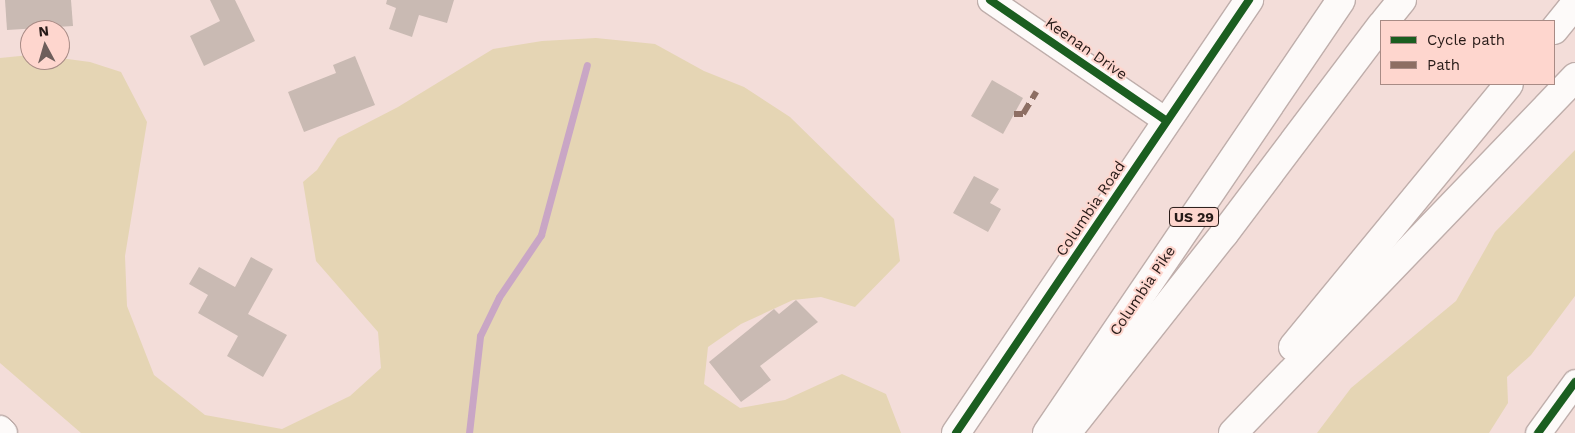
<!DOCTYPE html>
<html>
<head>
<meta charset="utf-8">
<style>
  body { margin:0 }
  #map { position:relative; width:1575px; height:433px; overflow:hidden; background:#f3ddd9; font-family:"Work Sans",sans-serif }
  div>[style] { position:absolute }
  .green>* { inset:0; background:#e5d5b4 }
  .stream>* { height:7px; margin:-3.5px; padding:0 3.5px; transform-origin:3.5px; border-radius:3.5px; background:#c9a6c5 }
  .building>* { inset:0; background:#c9bab3 }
  .roads { filter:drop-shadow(1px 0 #bfaeab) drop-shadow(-1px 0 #bfaeab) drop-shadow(0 1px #bfaeab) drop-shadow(0 -1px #bfaeab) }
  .street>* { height:25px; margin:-12.5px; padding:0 12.5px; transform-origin:12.5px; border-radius:12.5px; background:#fdfaf9 }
  .secondary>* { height:28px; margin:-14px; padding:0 14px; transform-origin:14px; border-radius:14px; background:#fdfaf9 }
  .highway>* { height:28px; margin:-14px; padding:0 14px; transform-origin:14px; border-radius:14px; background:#fdfaf9 }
  .quiet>* { height:6px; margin-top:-3px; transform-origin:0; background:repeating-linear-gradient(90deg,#8d6e63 0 12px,transparent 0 18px) }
  .cycleway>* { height:8px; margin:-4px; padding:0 4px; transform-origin:4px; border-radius:4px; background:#1b5e20 }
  span { translate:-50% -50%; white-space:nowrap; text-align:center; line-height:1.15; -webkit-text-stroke:4px #fed6ce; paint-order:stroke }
  .shield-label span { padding:1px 4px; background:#fed6ce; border:1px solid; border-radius:4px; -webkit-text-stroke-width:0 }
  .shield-label { font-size:14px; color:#271a17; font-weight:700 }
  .street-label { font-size:15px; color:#271a17 }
  .legend { position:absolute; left:1380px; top:20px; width:175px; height:65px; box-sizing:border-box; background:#fed6ce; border:1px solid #a88b85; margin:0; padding:6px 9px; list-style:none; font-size:15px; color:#271a17 }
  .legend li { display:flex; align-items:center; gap:10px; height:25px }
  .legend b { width:25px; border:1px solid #a88b85 }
  .north { position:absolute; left:20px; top:20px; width:50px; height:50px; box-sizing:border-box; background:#fed6ce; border:1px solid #a88b85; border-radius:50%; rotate:354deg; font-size:14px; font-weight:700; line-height:20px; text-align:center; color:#271a17 }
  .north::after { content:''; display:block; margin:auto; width:18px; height:22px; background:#6e5e5b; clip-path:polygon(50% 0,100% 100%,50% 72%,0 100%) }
</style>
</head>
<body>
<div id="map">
  <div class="green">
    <i style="clip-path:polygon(596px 38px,655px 44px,704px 71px,744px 87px,790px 117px,894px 219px,900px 261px,855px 307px,821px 297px,793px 300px,741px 324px,708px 347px,704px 384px,740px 408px,785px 400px,842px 374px,886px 394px,901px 433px,81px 433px,0 363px,0 58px,30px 55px,30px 60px,60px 58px,90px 62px,121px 72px,147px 122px,125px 256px,127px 306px,154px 375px,205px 415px,282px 429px,350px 396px,381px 368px,378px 332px,316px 261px,303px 182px,317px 170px,338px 138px,398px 107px,493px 49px,542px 41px)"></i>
    <i style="clip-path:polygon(1575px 150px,1575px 296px,1531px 355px,1507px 377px,1508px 403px,1489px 433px,1317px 433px,1351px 388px,1456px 301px,1495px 232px)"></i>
  </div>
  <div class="stream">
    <i style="left:469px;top:433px;width:98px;rotate:-83.5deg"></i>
    <i style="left:480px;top:336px;width:43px;rotate:-64deg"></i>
    <i style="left:499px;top:297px;width:75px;rotate:-55.9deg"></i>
    <i style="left:541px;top:235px;width:176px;rotate:-74.9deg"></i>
  </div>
  <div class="building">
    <i style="clip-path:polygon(5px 0,71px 0,73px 26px,7px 30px)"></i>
    <i style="clip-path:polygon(210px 0,235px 0,255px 41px,204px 66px,190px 36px,220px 21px)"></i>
    <i style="clip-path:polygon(387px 0,454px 0,447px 23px,419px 15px,412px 37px,389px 29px,396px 8px,386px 4px)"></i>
    <i style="clip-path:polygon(355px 56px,375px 105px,304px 132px,288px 92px,336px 73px,333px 65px)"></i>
    <i style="clip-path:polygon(992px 80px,1023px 98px,1003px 134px,971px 116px)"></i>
    <i style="clip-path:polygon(974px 176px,999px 189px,990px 203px,1001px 209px,988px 232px,953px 213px)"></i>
    <i style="clip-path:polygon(251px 257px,273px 269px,248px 314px,287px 335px,263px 377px,227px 356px,238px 336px,198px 313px,208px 295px,189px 284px,199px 267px,235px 287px)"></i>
    <i style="clip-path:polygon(796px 300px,818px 322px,760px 366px,771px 380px,741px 402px,709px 362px,774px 309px,779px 314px)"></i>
  </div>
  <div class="roads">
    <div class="street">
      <i style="left:990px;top:0;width:214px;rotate:34.4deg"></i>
      <i style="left:1538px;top:433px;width:63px;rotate:-54deg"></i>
    </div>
    <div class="secondary">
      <i style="left:0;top:430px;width:4px;rotate:45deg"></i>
      <i style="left:956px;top:433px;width:523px;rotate:-55.91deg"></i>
    </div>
    <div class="highway">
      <i style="left:1385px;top:21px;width:27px;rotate:-51deg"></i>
      <i style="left:1554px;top:30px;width:33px;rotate:-51deg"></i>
      <i style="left:1293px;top:347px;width:340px;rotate:-50.6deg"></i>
      <i style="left:1069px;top:430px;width:250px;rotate:-51.7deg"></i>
      <i style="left:1224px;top:234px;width:261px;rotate:-53deg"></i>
      <i style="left:1047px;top:433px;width:523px;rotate:-55.82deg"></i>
      <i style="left:1233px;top:433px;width:494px;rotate:-46.1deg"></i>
    </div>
  </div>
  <div class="quiet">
    <i style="left:1014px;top:114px;width:9px"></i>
    <i style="left:1023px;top:114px;width:26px;rotate:-59deg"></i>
  </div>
  <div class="cycleway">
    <i style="left:990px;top:0;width:214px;rotate:34.4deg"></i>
    <i style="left:956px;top:433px;width:523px;rotate:-55.91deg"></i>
    <i style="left:1538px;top:433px;width:63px;rotate:-54deg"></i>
  </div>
  <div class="shield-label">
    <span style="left:1194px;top:217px">US 29</span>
  </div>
  <div class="street-label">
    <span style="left:1086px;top:49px;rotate:35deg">Keenan Drive</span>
    <span style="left:1091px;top:209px;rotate:-56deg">Columbia Road</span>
    <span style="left:1143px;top:291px;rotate:-56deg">Columbia Pike</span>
  </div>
  <ul class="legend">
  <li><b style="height:6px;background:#1b5e20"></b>Cycle path</li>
  <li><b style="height:6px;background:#8d6e63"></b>Path</li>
  </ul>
  <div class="north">N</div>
</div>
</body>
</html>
